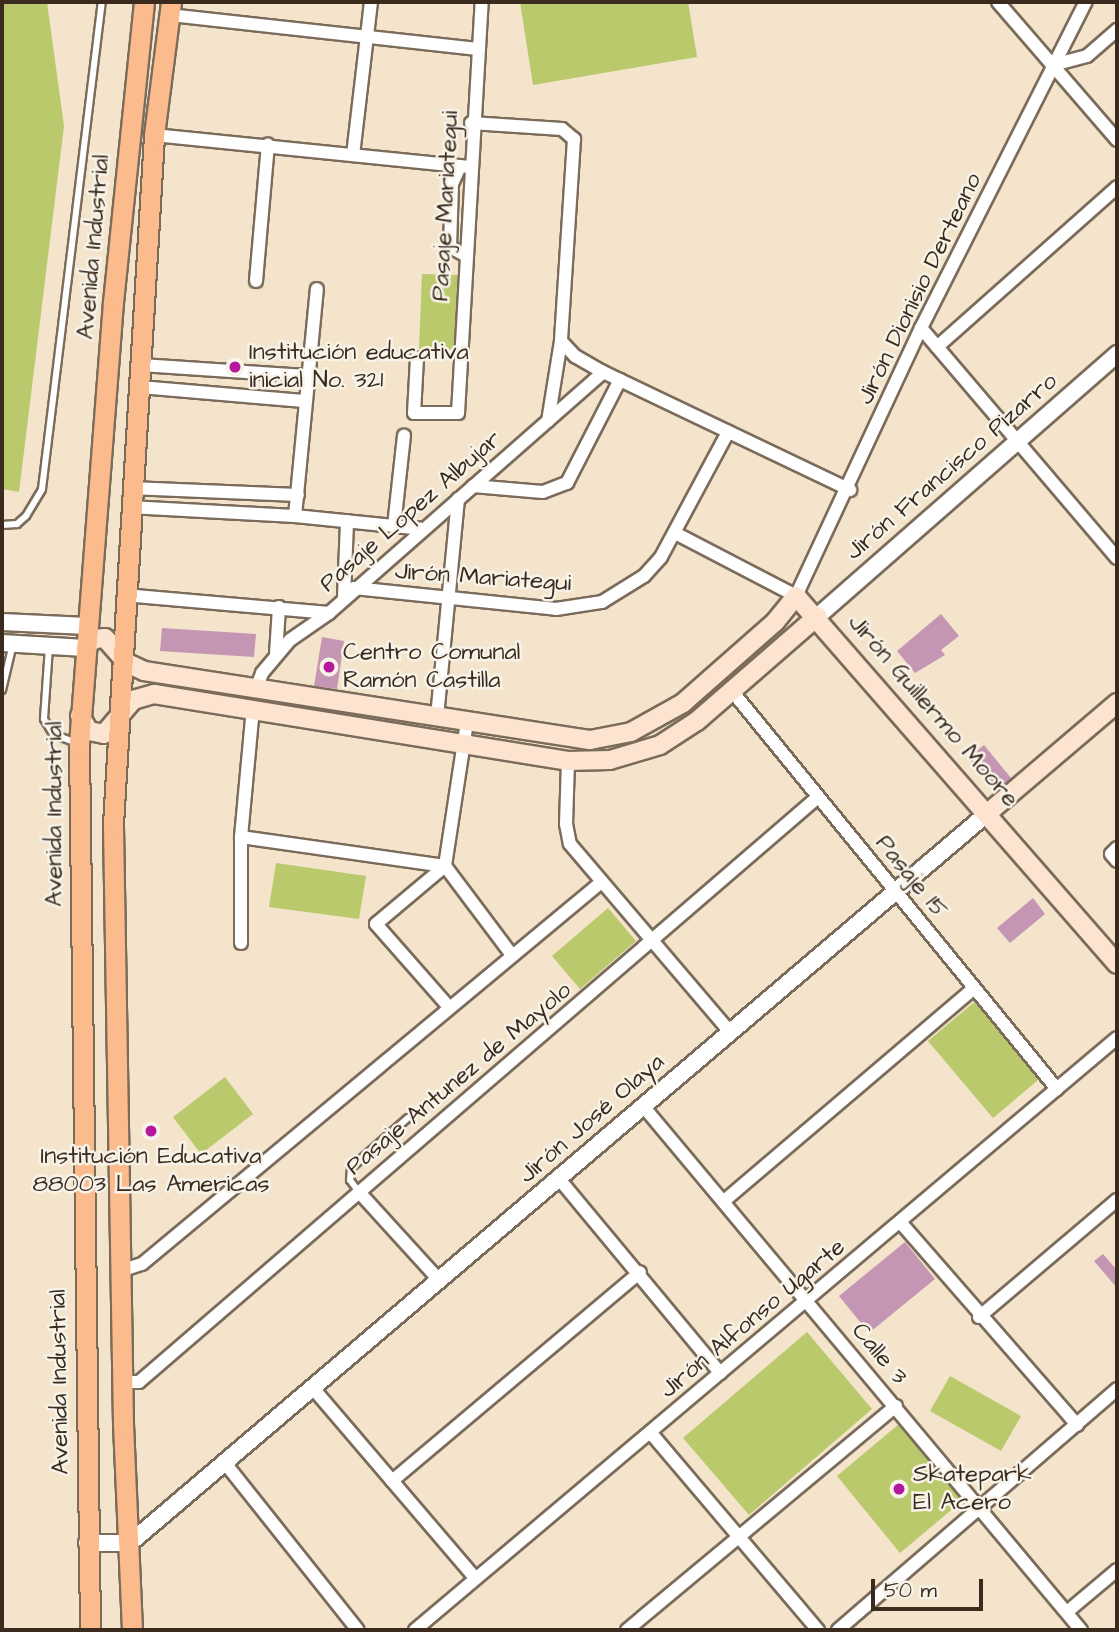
<!DOCTYPE html>
<html>
<head>
<meta charset="utf-8">
<style>
  body { margin:0 }
  #map { position:relative; width:1119px; height:1632px; overflow:hidden; background:#f3e4cb; font-family:"Architects Daughter",sans-serif }
  div>[style] { position:absolute }
  .green>* { inset:0; background:#b9c96c }
  .building>* { inset:0; background:#c596b4 }
  .roads { filter:drop-shadow(2px 0 #7b6b5b) drop-shadow(-2px 0 #7b6b5b) drop-shadow(0 2px #7b6b5b) drop-shadow(0 -2px #7b6b5b) }
  .service>* { height:6px; margin:-3px; padding:0 3px; transform-origin:3px; border-radius:3px; background:#fff }
  .minor>* { height:12px; margin:-6px; padding:0 6px; transform-origin:6px; border-radius:6px; background:#fff }
  .tertiary>* { height:16px; margin:-8px; padding:0 8px; transform-origin:8px; border-radius:8px; background:#fff }
  .secondary>* { height:18px; margin:-9px; padding:0 9px; transform-origin:9px; border-radius:9px; background:#fde4d1 }
  .primary>* { height:19px; margin:-9.5px; padding:0 9.5px; transform-origin:9.5px; border-radius:9.5px; background:#fbbb8c }
  .dots>* { width:19px; height:19px; translate:-50% -50%; box-sizing:border-box; border:4px solid #f7f3e8; border-radius:50% }
  span { translate:-50% -50%; white-space:nowrap; text-align:center; line-height:1.15; -webkit-text-stroke:5px #f7f3e8; paint-order:stroke }
  .street-label { font-size:24px; color:#3b2a1e }
  .poi-label { font-size:24px; color:#3b2a1e }
  .left { translate:0 -50%; text-align:left }
  .frame { position:absolute; inset:0; border:4px solid #3b2a1e; pointer-events:none }
  .scale { position:absolute; left:871px; top:1579px; width:112px; height:32px; box-sizing:border-box; border:4px solid #3b2a1e; border-top:0; padding-left:9px; font-size:21px; line-height:24px; white-space:nowrap; color:#3b2a1e; -webkit-text-stroke:5px #f7f3e8; paint-order:stroke }
</style>
</head>
<body>
<div id="map">
  <div class="green">
    <i style="clip-path:polygon(2px 2px,47px 2px,64px 126px,19px 492px,2px 489px)"></i>
    <i style="clip-path:polygon(520px 2px,688px 2px,697px 57px,533px 85px)"></i>
    <i style="clip-path:polygon(422px 274px,462px 275px,460px 350px,419px 349px)"></i>
    <i style="clip-path:polygon(276px 863px,366px 876px,359px 919px,269px 907px)"></i>
    <i style="clip-path:polygon(608px 908px,636px 941px,580px 989px,552px 956px)"></i>
    <i style="clip-path:polygon(979px 998px,1044px 1075px,993px 1118px,928px 1041px)"></i>
    <i style="clip-path:polygon(225px 1077px,253px 1114px,201px 1154px,173px 1117px)"></i>
    <i style="clip-path:polygon(807px 1332px,872px 1409px,749px 1515px,683px 1438px)"></i>
    <i style="clip-path:polygon(950px 1376px,1021px 1416px,1001px 1451px,930px 1411px)"></i>
    <i style="clip-path:polygon(899px 1424px,962px 1501px,900px 1553px,837px 1476px)"></i>
  </div>
  <div class="building">
    <i style="clip-path:polygon(941px 614px,959px 636px,941px 650px,945px 655px,915px 673px,897px 651px)"></i>
    <i style="clip-path:polygon(162px 628px,256px 634px,254px 657px,160px 651px)"></i>
    <i style="clip-path:polygon(322px 637px,344px 641px,337px 689px,314px 686px)"></i>
    <i style="clip-path:polygon(984px 745px,1011px 778px,997px 790px,968px 758px)"></i>
    <i style="clip-path:polygon(1033px 898px,1045px 914px,1010px 943px,997px 928px)"></i>
    <i style="clip-path:polygon(905px 1242px,935px 1279px,869px 1333px,839px 1296px)"></i>
    <i style="clip-path:polygon(1103px 1254px,1117px 1270px,1117px 1288px,1094px 1261px)"></i>
  </div>
  <div class="roads">
    <div class="service">
      <i style="left:2px;top:525px;width:15px;rotate:-4deg"></i>
      <i style="left:17px;top:524px;width:12px;rotate:-42deg"></i>
      <i style="left:26px;top:516px;width:31px;rotate:-59deg"></i>
      <i style="left:42px;top:489px;width:491px;rotate:-83deg"></i>
      <i style="left:49px;top:647px;width:72px;rotate:94deg"></i>
      <i style="left:44px;top:719px;width:17px;rotate:59deg"></i>
      <i style="left:53px;top:734px;width:26px;rotate:21deg"></i>
      <i style="left:2px;top:690px;width:47px;rotate:-76.6deg"></i>
      <i style="left:359px;top:1192px;width:15px;rotate:-127deg"></i>
      <i style="left:350px;top:1180px;width:12px;rotate:-85deg"></i>
      <i style="left:351px;top:1168px;width:76px;rotate:-41.3deg"></i>
    </div>
    <div class="minor">
      <i style="left:998px;top:2px;width:182px;rotate:49.2deg"></i>
      <i style="left:170px;top:15px;width:308px;rotate:6.3deg"></i>
      <i style="left:1053px;top:65px;width:35px;rotate:-15deg"></i>
      <i style="left:1087px;top:56px;width:40px;rotate:-41deg"></i>
      <i style="left:471px;top:123px;width:91px;rotate:3.8deg"></i>
      <i style="left:562px;top:129px;width:16px;rotate:40deg"></i>
      <i style="left:574px;top:139px;width:202px;rotate:93.7deg"></i>
      <i style="left:561px;top:341px;width:81px;rotate:99.2deg"></i>
      <i style="left:154px;top:135px;width:317px;rotate:5.8deg"></i>
      <i style="left:353px;top:155px;width:154px;rotate:-83.3deg"></i>
      <i style="left:460px;top:166px;width:20px;rotate:114deg"></i>
      <i style="left:452px;top:184px;width:63px;rotate:91.8deg"></i>
      <i style="left:450px;top:247px;width:17px;rotate:28deg"></i>
      <i style="left:256px;top:281px;width:137px;rotate:-85deg"></i>
      <i style="left:921px;top:328px;width:302px;rotate:49.6deg"></i>
      <i style="left:561px;top:341px;width:21px;rotate:47deg"></i>
      <i style="left:575px;top:356px;width:32px;rotate:30deg"></i>
      <i style="left:603px;top:372px;width:274px;rotate:25.5deg"></i>
      <i style="left:937px;top:347px;width:241px;rotate:-41.6deg"></i>
      <i style="left:417px;top:358px;width:55px;rotate:93.1deg"></i>
      <i style="left:414px;top:413px;width:44px"></i>
      <i style="left:458px;top:413px;width:412px;rotate:-86.7deg"></i>
      <i style="left:141px;top:365px;width:165px;rotate:3.8deg"></i>
      <i style="left:140px;top:387px;width:164px;rotate:4.9deg"></i>
      <i style="left:473px;top:486px;width:70px;rotate:4.9deg"></i>
      <i style="left:543px;top:492px;width:26px;rotate:-21deg"></i>
      <i style="left:567px;top:483px;width:116px;rotate:-62.8deg"></i>
      <i style="left:130px;top:488px;width:168px;rotate:2.4deg"></i>
      <i style="left:129px;top:507px;width:166px;rotate:3.1deg"></i>
      <i style="left:295px;top:516px;width:129px;rotate:5.8deg"></i>
      <i style="left:295px;top:516px;width:228px;rotate:-84.5deg"></i>
      <i style="left:394px;top:526px;width:91px;rotate:-83.7deg"></i>
      <i style="left:677px;top:534px;width:134px;rotate:27.5deg"></i>
      <i style="left:796px;top:596px;width:296px;rotate:-65deg"></i>
      <i style="left:921px;top:328px;width:365px;rotate:-63.2deg"></i>
      <i style="left:354px;top:588px;width:203px;rotate:5.9deg"></i>
      <i style="left:556px;top:609px;width:47px;rotate:-8.7deg"></i>
      <i style="left:602px;top:602px;width:49px;rotate:-31.8deg"></i>
      <i style="left:644px;top:576px;width:25px;rotate:-48deg"></i>
      <i style="left:661px;top:557px;width:142px;rotate:-61.8deg"></i>
      <i style="left:124px;top:595px;width:206px;rotate:5deg"></i>
      <i style="left:344px;top:597px;width:76px;rotate:-87.7deg"></i>
      <i style="left:276px;top:654px;width:47px;rotate:-86.3deg"></i>
      <i style="left:256px;top:689px;width:17px;rotate:-69deg"></i>
      <i style="left:262px;top:673px;width:43px;rotate:-49.7deg"></i>
      <i style="left:290px;top:640px;width:47px;rotate:-34.7deg"></i>
      <i style="left:329px;top:613px;width:365px;rotate:-41.3deg"></i>
      <i style="left:732px;top:691px;width:514px;rotate:50.77deg"></i>
      <i style="left:437px;top:717px;width:219px;rotate:-84.5deg"></i>
      <i style="left:467px;top:722px;width:146px;rotate:98.7deg"></i>
      <i style="left:445px;top:866px;width:110px;rotate:53.1deg"></i>
      <i style="left:568px;top:761px;width:63px;rotate:91.8deg"></i>
      <i style="left:566px;top:824px;width:20px;rotate:79deg"></i>
      <i style="left:570px;top:844px;width:247px;rotate:49.6deg"></i>
      <i style="left:241px;top:837px;width:206px;rotate:8.1deg"></i>
      <i style="left:1117px;top:848px;width:8px;rotate:135deg"></i>
      <i style="left:1111px;top:854px;width:9px;rotate:49deg"></i>
      <i style="left:445px;top:866px;width:90px;rotate:140deg"></i>
      <i style="left:376px;top:924px;width:109px;rotate:48.7deg"></i>
      <i style="left:241px;top:943px;width:106px;rotate:-90deg"></i>
      <i style="left:241px;top:837px;width:130px;rotate:-84.7deg"></i>
      <i style="left:643px;top:1106px;width:683px;rotate:50.11deg"></i>
      <i style="left:560px;top:1180px;width:251px;rotate:50.3deg"></i>
      <i style="left:359px;top:1192px;width:119px;rotate:47.7deg"></i>
      <i style="left:724px;top:1201px;width:328px;rotate:-40.4deg"></i>
      <i style="left:901px;top:1223px;width:268px;rotate:48.9deg"></i>
      <i style="left:120px;top:1271px;width:23px;rotate:-18deg"></i>
      <i style="left:142px;top:1264px;width:594px;rotate:-39.74deg"></i>
      <i style="left:979px;top:1317px;width:181px;rotate:-40.3deg"></i>
      <i style="left:122px;top:1382px;width:17px"></i>
      <i style="left:139px;top:1382px;width:896px;rotate:-40.75deg"></i>
      <i style="left:312px;top:1387px;width:251px;rotate:49.5deg"></i>
      <i style="left:650px;top:1432px;width:260px;rotate:49.7deg"></i>
      <i style="left:225px;top:1463px;width:213px;rotate:51.5deg"></i>
      <i style="left:392px;top:1481px;width:324px;rotate:-40.1deg"></i>
      <i style="left:1067px;top:1612px;width:65px;rotate:-40deg"></i>
      <i style="left:415px;top:1630px;width:918px;rotate:-40.14deg"></i>
      <i style="left:627px;top:1630px;width:350px;rotate:-39.8deg"></i>
      <i style="left:838px;top:1630px;width:369px;rotate:-40.8deg"></i>
    </div>
    <div class="tertiary">
      <i style="left:818px;top:616px;width:398px;rotate:-41.2deg"></i>
      <i style="left:2px;top:622px;width:85px;rotate:2.7deg"></i>
      <i style="left:2px;top:643px;width:83px;rotate:3.4deg"></i>
      <i style="left:87px;top:1543px;width:43px"></i>
      <i style="left:130px;top:1543px;width:1128px;rotate:-40.4deg"></i>
    </div>
    <div class="secondary">
      <i style="left:85px;top:648px;width:13px;rotate:-45deg"></i>
      <i style="left:94px;top:639px;width:11px;rotate:-5deg"></i>
      <i style="left:105px;top:638px;width:33px;rotate:49deg"></i>
      <i style="left:127px;top:663px;width:19px;rotate:25deg"></i>
      <i style="left:144px;top:671px;width:451px;rotate:8.8deg"></i>
      <i style="left:590px;top:740px;width:42px;rotate:-11deg"></i>
      <i style="left:631px;top:732px;width:60px;rotate:-29.1deg"></i>
      <i style="left:683px;top:703px;width:123px;rotate:-41.4deg"></i>
      <i style="left:775px;top:622px;width:33px;rotate:-51deg"></i>
      <i style="left:796px;top:596px;width:488px;rotate:48.9deg"></i>
      <i style="left:80px;top:716px;width:17px;rotate:59deg"></i>
      <i style="left:89px;top:731px;width:15px;rotate:11deg"></i>
      <i style="left:104px;top:734px;width:45px;rotate:-49.5deg"></i>
      <i style="left:133px;top:700px;width:22px;rotate:-16deg"></i>
      <i style="left:154px;top:694px;width:419px;rotate:9.2deg"></i>
      <i style="left:568px;top:761px;width:42px;rotate:-1.4deg"></i>
      <i style="left:610px;top:760px;width:52px;rotate:-16.7deg"></i>
      <i style="left:660px;top:745px;width:44px;rotate:-33deg"></i>
      <i style="left:697px;top:721px;width:160px;rotate:-41deg"></i>
      <i style="left:989px;top:812px;width:168px;rotate:-40.4deg"></i>
    </div>
    <div class="primary">
      <i style="left:90px;top:1630px;width:886px;rotate:-90.71deg"></i>
      <i style="left:79px;top:744px;width:443px;rotate:-85.6deg"></i>
      <i style="left:113px;top:302px;width:302px;rotate:-84.1deg"></i>
      <i style="left:132px;top:1630px;width:207px;rotate:-92.5deg"></i>
      <i style="left:123px;top:1423px;width:599px;rotate:-90.96deg"></i>
      <i style="left:113px;top:824px;width:690px;rotate:-86.59deg"></i>
      <i style="left:154px;top:135px;width:134px;rotate:-82.7deg"></i>
    </div>
  </div>
  <div class="dots">
    <i style="left:235px;top:367px;background:#b5179e"></i>
    <i style="left:329px;top:667px;background:#b5179e"></i>
    <i style="left:151px;top:1131px;background:#b5179e"></i>
    <i style="left:899px;top:1489px;background:#b5179e"></i>
  </div>
  <div class="street-label">
    <span style="left:446px;top:206px;rotate:-87deg">Pasaje Mariategui</span>
    <span style="left:94px;top:247px;rotate:-85deg">Avenida Industrial</span>
    <span style="left:920px;top:289px;rotate:-64deg">Jirón Dionisio Derteano</span>
    <span style="left:952px;top:467px;rotate:-41deg">Jirón Francisco Pizarro</span>
    <span style="left:411px;top:512px;rotate:-41deg">Pasaje Lopez Albujar</span>
    <span style="left:483px;top:578px;rotate:4deg">Jirón Mariategui</span>
    <span style="left:933px;top:711px;rotate:49deg">Jirón Guillermo Moore</span>
    <span style="left:55px;top:814px;rotate:-90deg">Avenida Industrial</span>
    <span style="left:911px;top:877px;rotate:51deg">Pasaje 15</span>
    <span style="left:459px;top:1079px;rotate:-40deg">Pasaje Antunez de Mayolo</span>
    <span style="left:592px;top:1119px;rotate:-41deg">Jirón José Olaya</span>
    <span style="left:753px;top:1319px;rotate:-40deg">Jirón Alfonso Ugarte</span>
    <span style="left:879px;top:1354px;rotate:50deg">Calle 3</span>
    <span style="left:60px;top:1382px;rotate:-91deg">Avenida Industrial</span>
  </div>
  <div class="poi-label">
    <span class="left" style="left:249px;top:367px">Institución educativa<br>inicial No. 321</span>
    <span class="left" style="left:343px;top:667px">Centro Comunal<br>Ramón Castilla</span>
    <span style="left:151px;top:1171px">Institución Educativa<br>88003 Las Americas</span>
    <span class="left" style="left:913px;top:1489px">Skatepark<br>El Acero</span>
  </div>
  <div class="frame"></div>
  <div class="scale">50 m</div>
</div>
</body>
</html>
